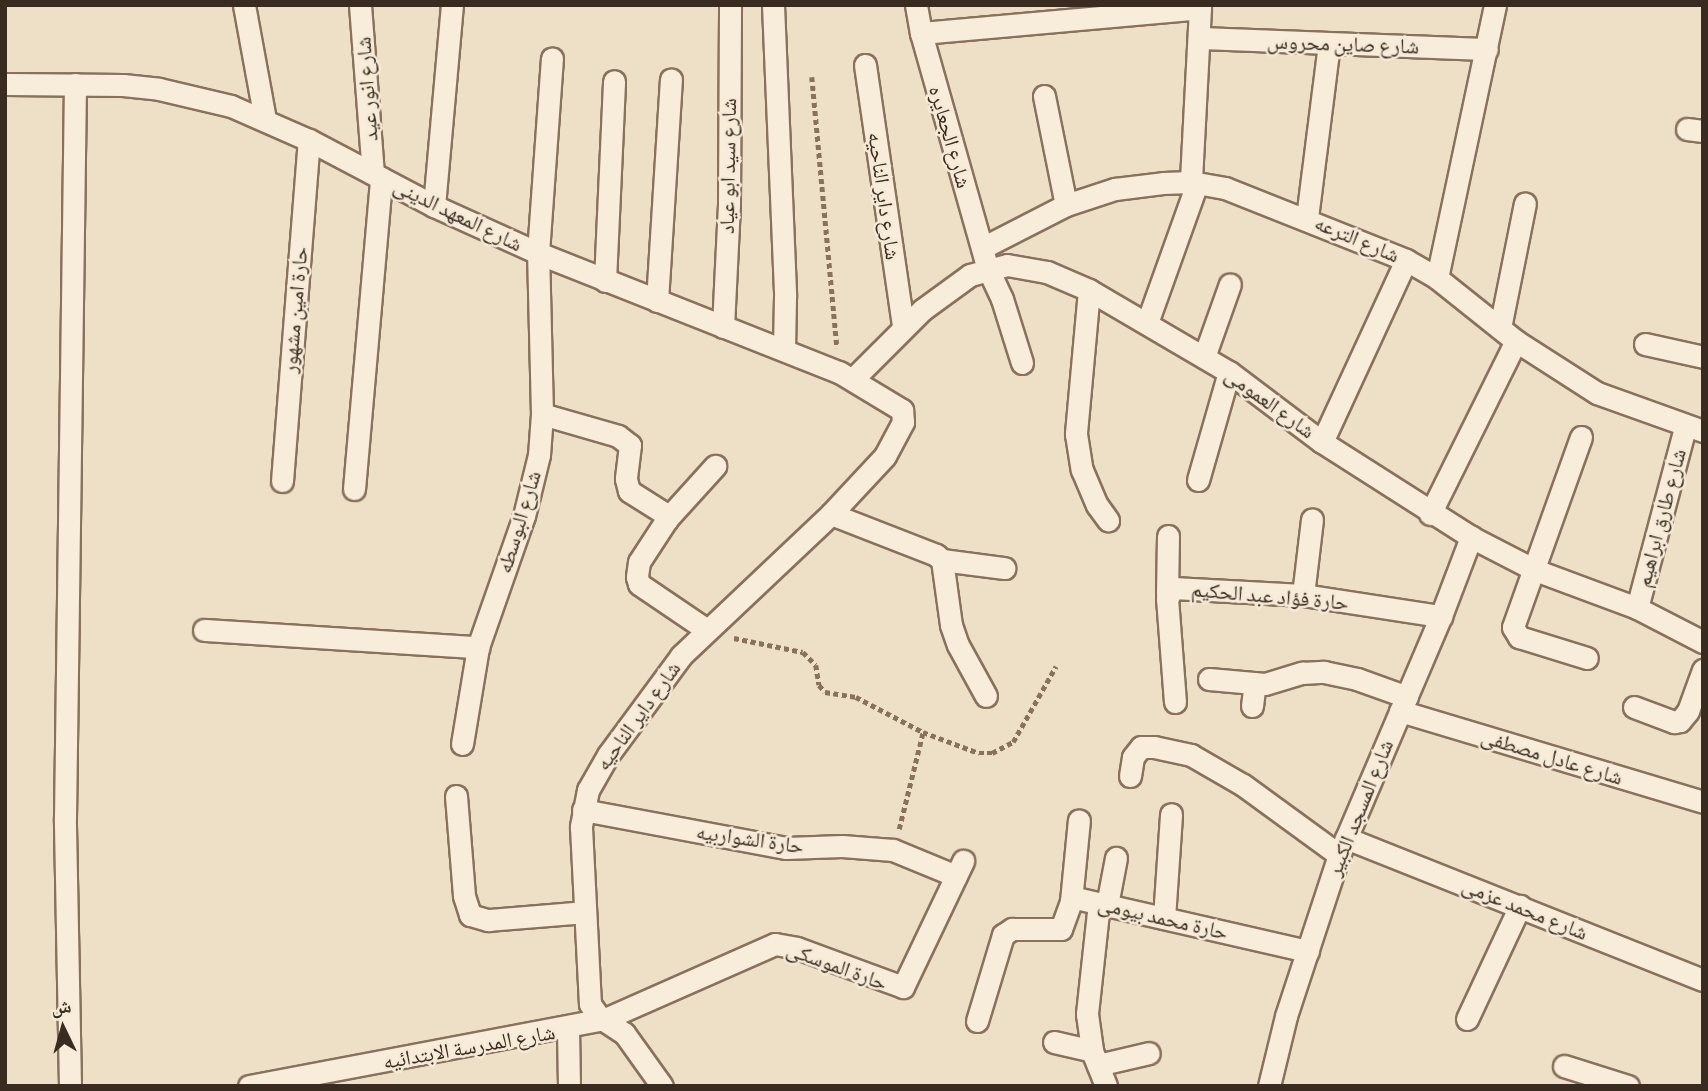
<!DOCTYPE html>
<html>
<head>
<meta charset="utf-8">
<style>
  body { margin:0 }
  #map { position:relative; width:1708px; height:1091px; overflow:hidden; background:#eedfc7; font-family:"Crimson Pro","Noto Naskh Arabic",serif }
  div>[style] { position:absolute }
  .path>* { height:4.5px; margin-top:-2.25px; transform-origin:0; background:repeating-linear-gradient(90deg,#89715d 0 5px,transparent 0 8.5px) }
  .roads { filter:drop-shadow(2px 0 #89715d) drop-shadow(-2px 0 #89715d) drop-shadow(0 2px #89715d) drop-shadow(0 -2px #89715d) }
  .minor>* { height:21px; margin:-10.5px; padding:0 10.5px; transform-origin:10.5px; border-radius:10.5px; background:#f8edda }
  span { translate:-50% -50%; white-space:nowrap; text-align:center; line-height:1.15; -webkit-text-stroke:5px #f5ead7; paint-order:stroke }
  .street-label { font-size:21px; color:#3a2b20 }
  .frame { position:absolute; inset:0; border:7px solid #3a2b20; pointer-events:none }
  .north { position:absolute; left:28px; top:993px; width:70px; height:70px; -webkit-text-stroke:5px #f5ead7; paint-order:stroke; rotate:355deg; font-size:19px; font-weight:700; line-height:28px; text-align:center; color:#3a2b20 }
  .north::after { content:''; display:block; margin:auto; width:24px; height:32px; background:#3a2b20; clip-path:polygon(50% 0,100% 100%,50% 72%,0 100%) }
</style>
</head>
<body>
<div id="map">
  <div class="path">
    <i style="left:812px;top:77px;width:272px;rotate:84.7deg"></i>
    <i style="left:734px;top:638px;width:70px;rotate:11.5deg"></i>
    <i style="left:803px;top:652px;width:18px;rotate:45deg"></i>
    <i style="left:816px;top:665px;width:20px;rotate:81deg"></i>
    <i style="left:819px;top:685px;width:9px;rotate:49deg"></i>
    <i style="left:825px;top:692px;width:31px;rotate:9deg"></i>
    <i style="left:856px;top:697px;width:76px;rotate:27.6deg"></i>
    <i style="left:923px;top:732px;width:60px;rotate:20.6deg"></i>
    <i style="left:979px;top:753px;width:13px"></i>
    <i style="left:992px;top:753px;width:24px;rotate:-28deg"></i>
    <i style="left:1013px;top:742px;width:87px;rotate:-60.5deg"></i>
    <i style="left:899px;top:829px;width:100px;rotate:-76.1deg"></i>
  </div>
  <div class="roads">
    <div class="minor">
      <i style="left:244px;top:5px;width:116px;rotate:79.6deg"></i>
      <i style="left:360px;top:5px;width:169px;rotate:85.6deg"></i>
      <i style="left:773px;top:5px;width:292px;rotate:87.6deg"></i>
      <i style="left:785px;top:297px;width:53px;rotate:91.1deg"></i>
      <i style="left:916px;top:5px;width:28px;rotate:80deg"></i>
      <i style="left:921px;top:33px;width:245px;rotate:74.2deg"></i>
      <i style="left:988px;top:269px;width:33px;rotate:65deg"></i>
      <i style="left:1002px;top:299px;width:67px;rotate:72.6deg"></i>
      <i style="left:921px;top:33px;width:280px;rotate:-5.1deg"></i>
      <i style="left:1200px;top:8px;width:174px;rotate:93deg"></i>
      <i style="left:1199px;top:38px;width:288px;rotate:2.2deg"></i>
      <i style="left:865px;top:65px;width:265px;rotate:81.7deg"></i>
      <i style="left:5px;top:84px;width:118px;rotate:0.5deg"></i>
      <i style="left:123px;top:85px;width:36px;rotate:6deg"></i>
      <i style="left:159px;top:89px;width:74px;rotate:13.3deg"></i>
      <i style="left:231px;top:106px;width:85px;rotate:23.6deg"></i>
      <i style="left:309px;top:140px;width:141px;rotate:27.8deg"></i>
      <i style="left:434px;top:206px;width:114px;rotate:24.3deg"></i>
      <i style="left:538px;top:253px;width:324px;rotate:21.6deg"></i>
      <i style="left:839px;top:372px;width:74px;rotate:31.1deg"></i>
      <i style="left:902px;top:410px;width:12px;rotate:85deg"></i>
      <i style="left:903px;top:422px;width:38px;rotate:118deg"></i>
      <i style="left:885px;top:456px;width:79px;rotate:133deg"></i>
      <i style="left:831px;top:514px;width:207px;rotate:136.6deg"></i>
      <i style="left:681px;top:656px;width:123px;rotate:126.4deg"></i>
      <i style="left:608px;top:755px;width:40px;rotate:119.7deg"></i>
      <i style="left:588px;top:790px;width:38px;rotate:101deg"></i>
      <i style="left:581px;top:827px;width:177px;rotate:87.1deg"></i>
      <i style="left:590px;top:1004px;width:16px;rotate:55deg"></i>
      <i style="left:599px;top:1017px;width:30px;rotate:33deg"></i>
      <i style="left:624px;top:1033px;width:65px;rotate:54.4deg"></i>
      <i style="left:1044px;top:96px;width:111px;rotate:78.6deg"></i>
      <i style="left:1687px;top:129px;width:16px;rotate:7deg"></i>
      <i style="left:434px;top:206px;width:202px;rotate:-84.9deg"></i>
      <i style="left:1307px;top:218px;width:176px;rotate:-82.8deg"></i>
      <i style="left:982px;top:248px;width:94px;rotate:-27.1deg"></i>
      <i style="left:1066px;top:205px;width:52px;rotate:-18.1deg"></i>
      <i style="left:1115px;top:189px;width:48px;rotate:-7.1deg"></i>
      <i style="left:1163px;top:183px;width:28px;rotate:-2deg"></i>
      <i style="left:1191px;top:182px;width:35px;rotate:10deg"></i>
      <i style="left:1225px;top:188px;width:195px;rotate:21.7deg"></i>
      <i style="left:1406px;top:260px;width:36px;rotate:30deg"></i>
      <i style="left:1437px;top:278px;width:101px;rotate:38.6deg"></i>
      <i style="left:1516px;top:341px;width:96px;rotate:32.7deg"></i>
      <i style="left:1597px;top:393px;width:113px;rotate:19.7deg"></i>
      <i style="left:1437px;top:278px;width:279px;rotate:-78deg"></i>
      <i style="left:605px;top:281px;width:200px;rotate:-87.4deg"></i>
      <i style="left:1089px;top:290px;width:145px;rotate:95.2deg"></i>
      <i style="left:1076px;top:434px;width:36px;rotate:81deg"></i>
      <i style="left:1082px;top:470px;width:38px;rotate:67deg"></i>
      <i style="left:1097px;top:505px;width:19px;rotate:54deg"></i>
      <i style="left:657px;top:301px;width:222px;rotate:-86.4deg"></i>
      <i style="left:1147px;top:323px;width:149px;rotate:-70.3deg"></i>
      <i style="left:723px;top:327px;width:124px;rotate:-87.2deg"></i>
      <i style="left:729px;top:203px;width:198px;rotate:-89.7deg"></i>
      <i style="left:1500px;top:328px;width:127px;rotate:-78.7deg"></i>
      <i style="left:1645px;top:344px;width:59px;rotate:12.6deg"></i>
      <i style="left:1204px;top:357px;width:77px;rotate:-70.4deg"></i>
      <i style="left:853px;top:379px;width:98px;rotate:-45deg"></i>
      <i style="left:922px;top:310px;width:59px;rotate:-36.1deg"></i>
      <i style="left:970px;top:275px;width:38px;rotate:-15deg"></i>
      <i style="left:1007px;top:265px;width:41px;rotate:9.9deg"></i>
      <i style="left:1047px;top:272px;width:46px;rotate:23.2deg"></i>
      <i style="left:1089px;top:290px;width:162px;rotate:30.4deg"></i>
      <i style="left:1229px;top:372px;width:116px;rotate:37deg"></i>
      <i style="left:1322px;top:442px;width:177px;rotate:32.5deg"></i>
      <i style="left:1471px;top:537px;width:72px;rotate:27.3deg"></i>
      <i style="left:1535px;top:570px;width:109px;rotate:20.4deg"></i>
      <i style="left:1637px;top:608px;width:74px;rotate:27.3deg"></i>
      <i style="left:542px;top:414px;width:79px;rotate:16.1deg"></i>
      <i style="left:618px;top:436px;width:15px;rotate:37deg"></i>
      <i style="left:630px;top:445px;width:34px;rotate:97deg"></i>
      <i style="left:626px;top:479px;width:12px;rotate:76deg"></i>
      <i style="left:629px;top:491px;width:41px;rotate:32.2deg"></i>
      <i style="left:664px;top:513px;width:7px;rotate:63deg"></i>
      <i style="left:667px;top:519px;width:51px;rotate:123.1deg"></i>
      <i style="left:639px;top:562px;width:15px;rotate:98deg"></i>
      <i style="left:637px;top:577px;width:7px;rotate:74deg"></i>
      <i style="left:639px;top:584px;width:82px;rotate:34.1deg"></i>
      <i style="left:1581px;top:437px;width:202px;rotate:109.7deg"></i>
      <i style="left:1513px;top:627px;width:12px;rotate:59deg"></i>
      <i style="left:1519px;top:637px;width:71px;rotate:17.2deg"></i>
      <i style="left:1322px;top:442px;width:200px;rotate:-65.2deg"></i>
      <i style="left:1198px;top:480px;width:112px;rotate:-74deg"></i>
      <i style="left:282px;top:481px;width:342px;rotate:-85.5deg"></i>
      <i style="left:354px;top:489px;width:312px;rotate:-85deg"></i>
      <i style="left:831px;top:514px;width:113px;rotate:21.3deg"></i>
      <i style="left:936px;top:555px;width:8px;rotate:40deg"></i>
      <i style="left:942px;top:560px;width:66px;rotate:82.1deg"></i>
      <i style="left:951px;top:625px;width:21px;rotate:71deg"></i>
      <i style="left:958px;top:645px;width:58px;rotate:61.2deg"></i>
      <i style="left:1430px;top:514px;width:193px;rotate:-63.6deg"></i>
      <i style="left:667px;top:519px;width:72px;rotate:-47.8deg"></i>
      <i style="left:942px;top:560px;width:63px;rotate:7.4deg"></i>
      <i style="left:1167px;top:594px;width:58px;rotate:-89deg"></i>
      <i style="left:1303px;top:595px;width:76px;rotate:-83.2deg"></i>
      <i style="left:1637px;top:608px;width:187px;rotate:-75.1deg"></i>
      <i style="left:204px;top:630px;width:275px;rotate:3.6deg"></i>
      <i style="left:1209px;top:679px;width:56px;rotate:5.1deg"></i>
      <i style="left:1265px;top:684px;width:39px;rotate:-17deg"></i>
      <i style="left:1302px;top:673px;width:22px;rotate:-3deg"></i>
      <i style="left:1324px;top:672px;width:34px;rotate:12deg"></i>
      <i style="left:1357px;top:679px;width:53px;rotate:19.8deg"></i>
      <i style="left:1175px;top:702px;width:103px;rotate:-94.4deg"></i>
      <i style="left:1167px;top:599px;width:13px;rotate:-61deg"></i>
      <i style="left:1173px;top:588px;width:130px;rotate:3.1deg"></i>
      <i style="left:1303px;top:595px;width:140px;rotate:8.7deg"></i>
      <i style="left:1252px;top:706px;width:23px;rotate:-83deg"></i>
      <i style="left:1634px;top:707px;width:43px;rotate:20.6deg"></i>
      <i style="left:1674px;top:722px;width:6px;rotate:-9deg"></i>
      <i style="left:1680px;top:721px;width:13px;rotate:-51deg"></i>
      <i style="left:1688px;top:711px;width:44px;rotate:-69.9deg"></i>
      <i style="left:1400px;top:711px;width:316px;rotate:16.7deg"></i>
      <i style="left:462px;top:744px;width:98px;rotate:-80.6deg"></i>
      <i style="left:478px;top:647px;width:139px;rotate:-70.7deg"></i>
      <i style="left:524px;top:516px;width:63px;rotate:-76.2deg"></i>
      <i style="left:539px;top:455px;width:41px;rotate:-85.8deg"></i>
      <i style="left:542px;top:414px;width:161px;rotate:-91.4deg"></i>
      <i style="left:538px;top:253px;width:195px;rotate:-85.9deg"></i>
      <i style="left:1130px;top:776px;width:19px;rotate:-81deg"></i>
      <i style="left:1133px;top:757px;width:13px;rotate:-51deg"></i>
      <i style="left:1141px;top:747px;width:13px"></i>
      <i style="left:1154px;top:747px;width:38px;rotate:12deg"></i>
      <i style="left:1191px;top:755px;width:60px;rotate:30deg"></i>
      <i style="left:1243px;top:785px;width:119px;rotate:36.1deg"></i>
      <i style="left:456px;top:796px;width:100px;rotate:85.4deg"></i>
      <i style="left:464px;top:896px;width:20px;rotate:72deg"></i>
      <i style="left:470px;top:915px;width:19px;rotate:16deg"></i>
      <i style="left:488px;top:920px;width:97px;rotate:-4.7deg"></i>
      <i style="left:583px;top:810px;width:207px;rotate:10.6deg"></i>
      <i style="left:786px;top:848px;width:56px;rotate:-2deg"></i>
      <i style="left:842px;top:846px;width:51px;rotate:4.5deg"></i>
      <i style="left:893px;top:850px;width:68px;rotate:22.4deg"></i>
      <i style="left:1346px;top:838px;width:384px;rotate:21.7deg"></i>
      <i style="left:1071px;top:901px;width:81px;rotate:-84.4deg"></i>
      <i style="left:1099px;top:903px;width:112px;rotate:96.2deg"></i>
      <i style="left:1087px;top:1014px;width:37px;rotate:82deg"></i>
      <i style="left:1092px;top:1051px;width:38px;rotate:68deg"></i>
      <i style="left:1107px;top:905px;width:48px;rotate:-79.2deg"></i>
      <i style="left:1164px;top:918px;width:104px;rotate:-86.1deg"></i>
      <i style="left:1467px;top:1019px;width:125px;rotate:-64.9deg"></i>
      <i style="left:977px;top:1021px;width:90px;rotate:-73.2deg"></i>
      <i style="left:1003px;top:935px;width:11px;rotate:-34deg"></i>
      <i style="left:1012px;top:929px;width:49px"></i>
      <i style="left:1061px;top:929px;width:30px;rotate:-70deg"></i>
      <i style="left:1071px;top:901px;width:6px;rotate:-31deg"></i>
      <i style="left:1076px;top:898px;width:238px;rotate:12.9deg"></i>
      <i style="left:568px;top:1028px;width:58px;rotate:89deg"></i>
      <i style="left:1054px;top:1042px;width:39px;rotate:13deg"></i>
      <i style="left:1098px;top:1065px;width:52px;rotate:-13.2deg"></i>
      <i style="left:1564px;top:1066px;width:67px;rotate:17.4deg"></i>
      <i style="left:70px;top:1086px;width:268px;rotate:-91.1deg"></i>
      <i style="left:65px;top:818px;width:734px;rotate:-89.22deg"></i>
      <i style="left:249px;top:1086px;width:362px;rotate:-10.7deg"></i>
      <i style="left:605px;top:1019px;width:186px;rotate:-23.8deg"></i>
      <i style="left:775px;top:944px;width:22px;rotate:10deg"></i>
      <i style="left:797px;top:948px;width:113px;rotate:20.2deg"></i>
      <i style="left:903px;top:987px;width:140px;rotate:-64.5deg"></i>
      <i style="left:1269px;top:1086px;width:72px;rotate:-76.3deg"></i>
      <i style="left:1286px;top:1016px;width:169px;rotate:-71.8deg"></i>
      <i style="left:1339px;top:855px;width:260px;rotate:-66.9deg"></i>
      <i style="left:1441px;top:616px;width:85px;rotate:-69.2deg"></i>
    </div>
  </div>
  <div class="street-label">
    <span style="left:1343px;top:44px;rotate:2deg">شارع صاين محروس</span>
    <span style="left:367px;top:89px;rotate:-94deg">شارع انور عيد</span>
    <span style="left:950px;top:137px;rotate:74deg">شارع الجعايره</span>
    <span style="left:728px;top:166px;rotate:-89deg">شارع سيد ابو عياد</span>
    <span style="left:884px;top:196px;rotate:82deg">شارع داير الناحيه</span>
    <span style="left:458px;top:215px;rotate:26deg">شارع المعهد الدينى</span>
    <span style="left:1357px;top:239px;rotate:23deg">شارع الترعه</span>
    <span style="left:295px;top:310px;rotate:-85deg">حارة امين مشهور</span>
    <span style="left:1270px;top:403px;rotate:36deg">شارع العمومى</span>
    <span style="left:1661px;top:518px;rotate:-75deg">شارع طارق ابراهيم</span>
    <span style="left:519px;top:522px;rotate:-73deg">شارع البوسطه</span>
    <span style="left:1270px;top:596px;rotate:5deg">حارة فؤاد عبد الحكيم</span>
    <span style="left:638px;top:716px;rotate:-54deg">شارع داير الناحيه</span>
    <span style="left:1552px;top:757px;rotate:17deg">شارع عادل مصطفى</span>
    <span style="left:1360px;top:808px;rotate:-68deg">شارع المسجد الكبير</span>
    <span style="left:750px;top:839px;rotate:8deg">حارة الشواربيه</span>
    <span style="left:1525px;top:909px;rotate:22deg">شارع محمد عزمى</span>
    <span style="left:1163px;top:918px;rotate:13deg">حارة محمد بيومى</span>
    <span style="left:837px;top:966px;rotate:20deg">حارة الموسكى</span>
    <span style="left:469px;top:1047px;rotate:-10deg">شارع المدرسة الابتدائيه</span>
  </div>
  <div class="frame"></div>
  <div class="north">ش</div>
</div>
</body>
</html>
